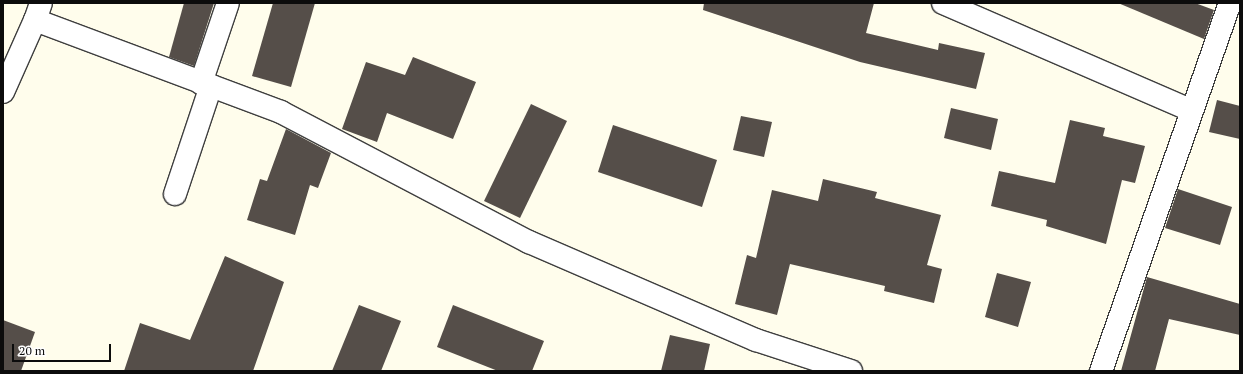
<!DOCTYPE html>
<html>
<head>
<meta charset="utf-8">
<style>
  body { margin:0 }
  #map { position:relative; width:1243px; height:374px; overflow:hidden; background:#fffdec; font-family:"PT Serif",serif }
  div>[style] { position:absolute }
  .building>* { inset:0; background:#554e49 }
  .roads { filter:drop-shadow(1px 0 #3f3f3f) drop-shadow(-1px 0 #3f3f3f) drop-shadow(0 1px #3f3f3f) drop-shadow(0 -1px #3f3f3f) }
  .minor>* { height:22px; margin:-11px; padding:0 11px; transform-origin:11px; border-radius:11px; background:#fff }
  span { translate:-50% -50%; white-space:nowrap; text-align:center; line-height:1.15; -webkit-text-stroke:4px #fff; paint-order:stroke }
  .frame { position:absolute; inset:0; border:4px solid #0c0c0c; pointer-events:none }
  .scale { position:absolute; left:12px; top:344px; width:99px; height:18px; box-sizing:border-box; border:2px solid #0c0c0c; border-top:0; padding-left:5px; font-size:12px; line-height:14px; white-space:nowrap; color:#0c0c0c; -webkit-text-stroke:3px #fff; paint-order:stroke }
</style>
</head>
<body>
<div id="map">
  <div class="building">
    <i style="clip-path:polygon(184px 3px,214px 3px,194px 66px,169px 57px)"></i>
    <i style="clip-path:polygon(273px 3px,315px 3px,291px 87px,252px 76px)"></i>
    <i style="clip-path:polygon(704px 3px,874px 3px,866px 33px,938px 50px,939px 43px,985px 53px,976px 89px,860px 62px,703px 10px)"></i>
    <i style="clip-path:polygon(1118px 3px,1195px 3px,1214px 10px,1204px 39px)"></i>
    <i style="clip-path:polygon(413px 57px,476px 82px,453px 139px,387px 113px,377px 142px,342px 129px,366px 62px,405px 75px)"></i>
    <i style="clip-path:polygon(1217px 100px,1240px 106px,1240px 139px,1209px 132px)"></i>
    <i style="clip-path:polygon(531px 104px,567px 121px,520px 218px,484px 201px)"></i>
    <i style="clip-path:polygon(951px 108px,998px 119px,991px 150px,944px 138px)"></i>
    <i style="clip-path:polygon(741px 116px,772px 122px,764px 157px,733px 150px)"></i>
    <i style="clip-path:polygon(1070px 120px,1105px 128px,1103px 136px,1145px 146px,1135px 183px,1122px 180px,1106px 244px,1046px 226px,1047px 220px,991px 206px,999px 171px,1055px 183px)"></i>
    <i style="clip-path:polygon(613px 125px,717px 160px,702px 207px,598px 172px)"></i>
    <i style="clip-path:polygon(286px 129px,331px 153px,318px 188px,310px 185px,295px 235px,247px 220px,260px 179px,267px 181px)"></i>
    <i style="clip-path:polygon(823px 179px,877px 192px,875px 198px,941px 215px,927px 265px,942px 269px,934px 303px,884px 291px,885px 286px,790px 264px,777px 315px,735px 304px,747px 255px,756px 258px,772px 190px,818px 201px)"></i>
    <i style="clip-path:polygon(1178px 189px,1232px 207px,1220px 245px,1165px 228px)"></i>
    <i style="clip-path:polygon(225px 256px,284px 282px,253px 371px,124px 371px,140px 323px,190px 340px)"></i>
    <i style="clip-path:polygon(997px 273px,1031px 282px,1018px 327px,985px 317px)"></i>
    <i style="clip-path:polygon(1147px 277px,1240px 304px,1240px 335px,1169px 319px,1155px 371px,1121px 371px)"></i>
    <i style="clip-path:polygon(359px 305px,401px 321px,381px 371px,332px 371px)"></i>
    <i style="clip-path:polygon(453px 305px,544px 341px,532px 371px,498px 371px,437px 347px)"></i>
    <i style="clip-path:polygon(3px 320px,35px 332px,21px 371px,3px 371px)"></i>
    <i style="clip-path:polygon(670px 335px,710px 344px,704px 371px,661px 371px)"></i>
  </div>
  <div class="roads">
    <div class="minor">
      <i style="left:41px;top:3px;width:18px;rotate:109deg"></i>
      <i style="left:35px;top:20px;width:263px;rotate:20.5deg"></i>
      <i style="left:281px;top:112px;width:280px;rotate:27.7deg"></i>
      <i style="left:529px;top:242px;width:247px;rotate:23.4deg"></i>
      <i style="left:756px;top:340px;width:100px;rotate:18.1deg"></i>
      <i style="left:943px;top:3px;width:271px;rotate:23.4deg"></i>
      <i style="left:201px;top:83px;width:84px;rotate:-71.4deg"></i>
      <i style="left:3px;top:92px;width:79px;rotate:-66deg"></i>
      <i style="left:175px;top:194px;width:114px;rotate:-71.6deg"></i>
      <i style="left:1101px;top:371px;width:390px;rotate:-70.7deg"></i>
    </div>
  </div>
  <div class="frame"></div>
  <div class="scale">20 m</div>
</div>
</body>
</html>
